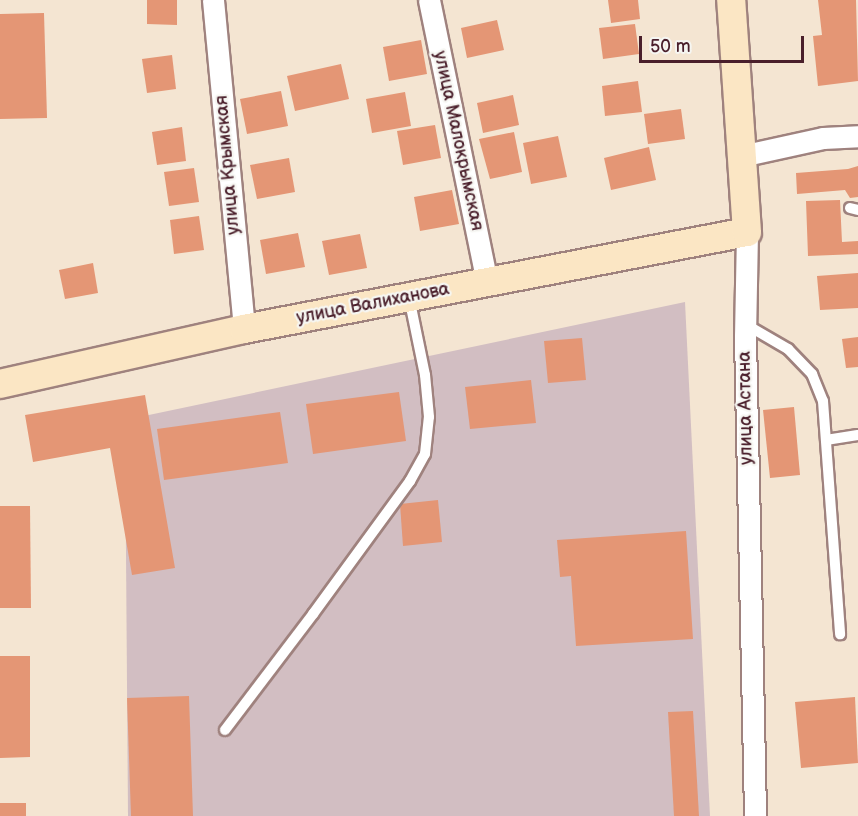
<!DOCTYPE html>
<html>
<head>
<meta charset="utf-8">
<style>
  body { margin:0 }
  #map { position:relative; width:858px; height:816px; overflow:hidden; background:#f4e5d2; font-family:"Balsamiq Sans",sans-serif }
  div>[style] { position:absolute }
  .industrial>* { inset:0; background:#d2bec2 }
  .building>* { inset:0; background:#e49675 }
  .roads { filter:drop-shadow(2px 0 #9f827e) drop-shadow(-2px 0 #9f827e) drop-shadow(0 2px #9f827e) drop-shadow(0 -2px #9f827e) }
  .lane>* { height:10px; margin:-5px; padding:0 5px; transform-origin:5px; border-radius:5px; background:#fff }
  .street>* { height:21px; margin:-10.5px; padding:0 10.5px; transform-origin:10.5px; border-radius:10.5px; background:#fff }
  .secondary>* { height:28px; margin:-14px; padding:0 14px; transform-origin:14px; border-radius:14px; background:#fbe6c4 }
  span { translate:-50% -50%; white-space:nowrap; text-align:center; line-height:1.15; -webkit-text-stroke:4.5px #f6f6f2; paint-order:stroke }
  .street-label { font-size:18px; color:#4a1f2b }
  .scale { position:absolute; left:639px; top:36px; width:165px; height:27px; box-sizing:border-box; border:3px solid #4a1f2b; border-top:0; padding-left:8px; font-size:18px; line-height:21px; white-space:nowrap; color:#4a1f2b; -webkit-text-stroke:4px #f6f6f2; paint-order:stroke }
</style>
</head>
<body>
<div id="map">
  <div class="industrial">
    <i style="clip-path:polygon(685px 302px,710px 816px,128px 816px,125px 420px)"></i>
  </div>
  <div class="building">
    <i style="clip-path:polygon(147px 0,177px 0,177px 25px,147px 24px)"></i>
    <i style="clip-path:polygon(608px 0,638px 0,640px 19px,611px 23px)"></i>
    <i style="clip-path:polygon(818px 0,856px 0,858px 81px,818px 86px,813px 36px,822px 35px)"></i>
    <i style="clip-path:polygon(44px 13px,47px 118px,0 119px,0 14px)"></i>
    <i style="clip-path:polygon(497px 20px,504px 50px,467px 58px,461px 28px)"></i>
    <i style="clip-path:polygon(635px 24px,639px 54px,603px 59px,599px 28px)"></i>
    <i style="clip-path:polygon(421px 40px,427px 74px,389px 81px,383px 47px)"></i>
    <i style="clip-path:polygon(172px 55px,176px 89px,147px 93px,142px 59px)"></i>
    <i style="clip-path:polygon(341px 64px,349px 99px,295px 111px,287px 76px)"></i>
    <i style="clip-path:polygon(638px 81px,642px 112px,605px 116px,602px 86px)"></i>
    <i style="clip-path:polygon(281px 91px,288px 126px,247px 134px,240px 99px)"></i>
    <i style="clip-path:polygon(405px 92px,411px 126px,372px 133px,366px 99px)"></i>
    <i style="clip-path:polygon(513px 95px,519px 125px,483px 133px,477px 103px)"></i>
    <i style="clip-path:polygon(681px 109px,685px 139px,648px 144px,644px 114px)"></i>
    <i style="clip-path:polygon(435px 125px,441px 158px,403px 165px,397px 131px)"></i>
    <i style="clip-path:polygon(182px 127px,186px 161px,157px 165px,152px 132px)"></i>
    <i style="clip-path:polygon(514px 132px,522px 172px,490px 179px,479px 139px)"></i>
    <i style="clip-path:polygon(558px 136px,567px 177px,531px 184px,523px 143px)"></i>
    <i style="clip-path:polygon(649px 147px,656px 180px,611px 190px,604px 158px)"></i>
    <i style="clip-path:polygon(289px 158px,295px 192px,257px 199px,250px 165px)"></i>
    <i style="clip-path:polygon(858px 166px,858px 197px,850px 198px,845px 190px,797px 194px,796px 173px,848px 169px)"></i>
    <i style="clip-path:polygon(194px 168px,199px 202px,169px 206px,164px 172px)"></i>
    <i style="clip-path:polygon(452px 190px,459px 224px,420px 231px,414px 197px)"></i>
    <i style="clip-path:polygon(840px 200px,842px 242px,858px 241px,858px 254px,808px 256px,806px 201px)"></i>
    <i style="clip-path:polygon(199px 216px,204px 250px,174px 254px,170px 220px)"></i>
    <i style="clip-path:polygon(298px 233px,305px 267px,266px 274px,260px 240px)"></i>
    <i style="clip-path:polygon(360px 234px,367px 268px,329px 275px,322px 241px)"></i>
    <i style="clip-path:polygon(93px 263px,98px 293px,65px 299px,59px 270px)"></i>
    <i style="clip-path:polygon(858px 273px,858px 308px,820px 310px,817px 276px)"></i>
    <i style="clip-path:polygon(858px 337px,858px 367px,846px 368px,842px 339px)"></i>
    <i style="clip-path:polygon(582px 338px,586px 380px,548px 383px,544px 341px)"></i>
    <i style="clip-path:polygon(531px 380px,536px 423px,470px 429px,465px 387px)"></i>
    <i style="clip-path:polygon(399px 392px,406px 441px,313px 454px,306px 404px)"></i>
    <i style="clip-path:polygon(145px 395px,175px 568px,132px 575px,110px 448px,33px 462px,25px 415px)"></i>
    <i style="clip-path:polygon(794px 407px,800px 475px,770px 478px,763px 410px)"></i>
    <i style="clip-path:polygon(280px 412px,288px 463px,164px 480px,157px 429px)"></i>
    <i style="clip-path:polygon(438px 500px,442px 542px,403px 546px,400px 504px)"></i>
    <i style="clip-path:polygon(0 506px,30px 506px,31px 608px,0 608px)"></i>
    <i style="clip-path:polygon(686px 531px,693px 639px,576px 646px,571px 576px,560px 577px,557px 540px)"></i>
    <i style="clip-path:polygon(0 656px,30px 656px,30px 757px,0 758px)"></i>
    <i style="clip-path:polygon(189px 696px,193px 816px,131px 816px,127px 698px)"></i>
    <i style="clip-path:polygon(855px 697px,858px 763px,801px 768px,795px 702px)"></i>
    <i style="clip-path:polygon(693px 711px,699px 816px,674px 816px,668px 712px)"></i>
    <i style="clip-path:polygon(0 803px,26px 803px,26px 816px,0 816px)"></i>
  </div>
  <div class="roads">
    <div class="lane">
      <i style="left:850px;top:208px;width:8px;rotate:14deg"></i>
      <i style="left:745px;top:324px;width:50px;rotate:30.2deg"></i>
      <i style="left:788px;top:349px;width:35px;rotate:46deg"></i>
      <i style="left:812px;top:374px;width:29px;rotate:68deg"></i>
      <i style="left:823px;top:401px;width:234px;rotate:85.8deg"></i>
      <i style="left:826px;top:440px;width:32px;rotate:-9deg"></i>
      <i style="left:225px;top:730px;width:146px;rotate:-52.8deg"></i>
      <i style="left:313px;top:614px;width:165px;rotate:-53.9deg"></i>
      <i style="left:410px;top:481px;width:31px;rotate:-61deg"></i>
      <i style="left:425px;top:454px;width:37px;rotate:-84deg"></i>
      <i style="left:429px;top:417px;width:42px;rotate:-95.4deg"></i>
      <i style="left:425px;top:375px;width:80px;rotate:-101.6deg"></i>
    </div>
    <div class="street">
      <i style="left:213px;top:0;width:330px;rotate:84.6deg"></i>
      <i style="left:429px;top:0;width:288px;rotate:78.4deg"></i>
      <i style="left:741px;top:156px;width:84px;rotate:-12.4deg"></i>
      <i style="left:823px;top:138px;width:35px;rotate:-3deg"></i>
      <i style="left:747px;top:232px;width:104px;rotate:91.1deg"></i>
      <i style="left:745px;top:336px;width:480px;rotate:88.8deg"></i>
    </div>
    <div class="secondary">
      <i style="left:0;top:384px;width:250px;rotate:-12.7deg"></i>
      <i style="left:244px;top:329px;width:512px;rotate:-10.92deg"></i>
      <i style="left:747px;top:232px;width:233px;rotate:-93.9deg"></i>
    </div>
  </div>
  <div class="street-label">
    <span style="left:458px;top:141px;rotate:78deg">улица Малокрымская</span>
    <span style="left:228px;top:165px;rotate:-95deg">улица Крымская</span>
    <span style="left:373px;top:304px;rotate:-11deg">улица Валиханова</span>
    <span style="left:746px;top:408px;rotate:-91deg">улица Астана</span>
  </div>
  <div class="scale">50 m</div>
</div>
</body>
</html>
